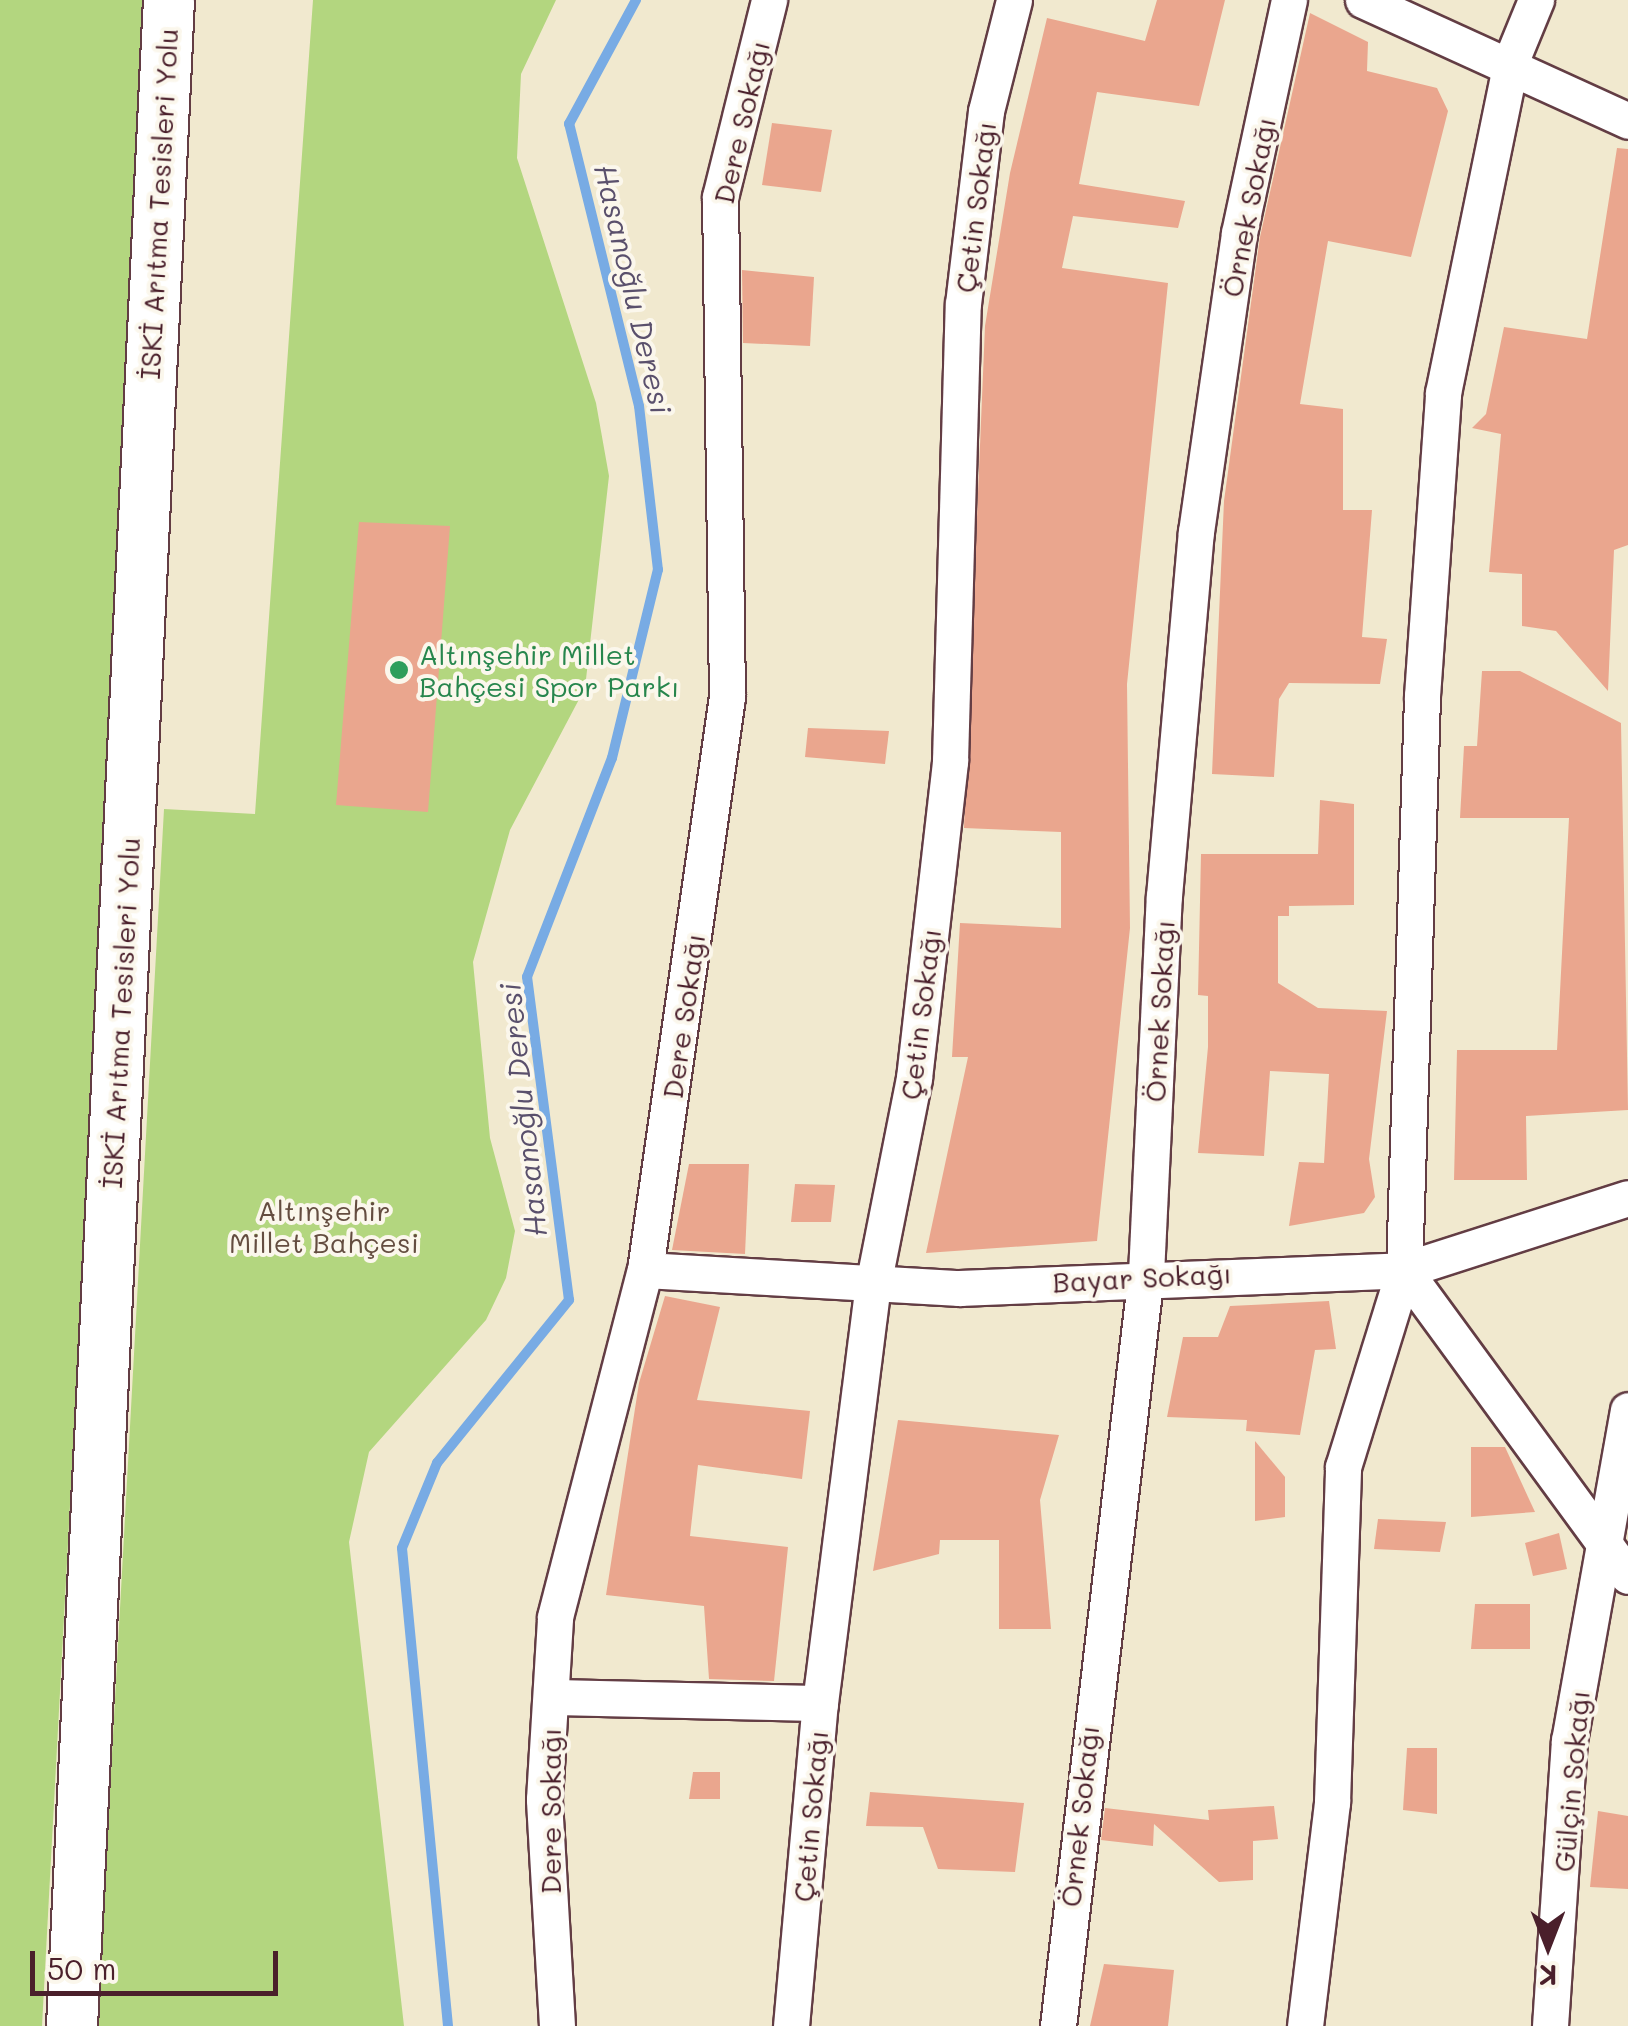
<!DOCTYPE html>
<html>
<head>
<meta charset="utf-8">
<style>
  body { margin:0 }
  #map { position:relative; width:1628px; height:2026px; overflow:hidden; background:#f1e9cf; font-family:Mali,sans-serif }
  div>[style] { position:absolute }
  .green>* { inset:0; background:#b3d67f }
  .stream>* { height:10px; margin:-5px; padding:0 5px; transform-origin:5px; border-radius:5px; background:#78abe4 }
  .building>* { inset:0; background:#eaa68e }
  .roads { filter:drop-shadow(2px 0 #633d44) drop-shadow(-2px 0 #633d44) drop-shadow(0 2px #633d44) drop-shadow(0 -2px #633d44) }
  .minor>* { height:35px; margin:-17.5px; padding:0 17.5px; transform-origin:17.5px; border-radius:17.5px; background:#fff }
  .secondary>* { height:50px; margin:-25px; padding:0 25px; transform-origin:25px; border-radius:25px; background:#fff }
  .dots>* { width:28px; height:28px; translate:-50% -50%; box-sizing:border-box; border:5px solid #fbf7ec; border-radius:50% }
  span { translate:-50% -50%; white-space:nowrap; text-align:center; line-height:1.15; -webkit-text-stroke:8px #fbf7ec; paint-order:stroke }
  .street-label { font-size:28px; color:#4a1f2b }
  .leisure-label { font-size:28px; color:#27864d }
  .left { translate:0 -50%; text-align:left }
  .park-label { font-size:28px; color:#644d40 }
  .water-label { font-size:30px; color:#5a506c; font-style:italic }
  .north { position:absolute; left:1498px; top:1896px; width:100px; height:100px; -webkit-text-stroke:8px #fbf7ec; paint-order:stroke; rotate:180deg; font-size:28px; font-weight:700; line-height:40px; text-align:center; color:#4a1f2b }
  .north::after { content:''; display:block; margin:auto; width:35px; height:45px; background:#4a1f2b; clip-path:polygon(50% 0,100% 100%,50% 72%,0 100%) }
  .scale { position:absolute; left:30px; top:1951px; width:248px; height:45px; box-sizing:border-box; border:5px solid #4a1f2b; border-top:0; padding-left:12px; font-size:30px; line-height:35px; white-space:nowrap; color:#4a1f2b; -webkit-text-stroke:8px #fbf7ec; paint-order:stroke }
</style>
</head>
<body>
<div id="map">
  <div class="green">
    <i style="clip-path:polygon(0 0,151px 0,42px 2026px,0 2026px)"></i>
    <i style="clip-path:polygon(313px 0,556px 0,521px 74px,517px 158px,596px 403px,609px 476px,585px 688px,510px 830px,473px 962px,490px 1138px,515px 1231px,506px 1278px,486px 1320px,369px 1452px,349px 1542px,404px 2026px,97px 2026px,164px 809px,255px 814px)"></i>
  </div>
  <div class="stream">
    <i style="left:448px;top:2026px;width:480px;rotate:-95.5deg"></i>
    <i style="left:402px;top:1548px;width:92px;rotate:-67.6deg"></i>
    <i style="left:437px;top:1463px;width:210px;rotate:-51deg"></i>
    <i style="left:569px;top:1300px;width:326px;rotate:-97.4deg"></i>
    <i style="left:527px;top:977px;width:235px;rotate:-68.8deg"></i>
    <i style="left:612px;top:758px;width:194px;rotate:-76.3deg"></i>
    <i style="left:658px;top:570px;width:165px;rotate:-96.6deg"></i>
    <i style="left:639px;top:406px;width:291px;rotate:-103.9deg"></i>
    <i style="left:569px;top:124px;width:141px;rotate:-61.6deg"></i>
  </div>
  <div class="building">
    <i style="clip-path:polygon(1157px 0,1225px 0,1199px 106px,1097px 92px,1079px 184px,1185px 201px,1178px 228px,1073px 216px,1062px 268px,1168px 283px,1127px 684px,1130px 928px,1097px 1241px,926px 1253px,968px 1057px,952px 1057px,960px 923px,1061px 928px,1061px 832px,964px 828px,985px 326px,1010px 173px,1047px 18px,1145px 41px)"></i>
    <i style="clip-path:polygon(1310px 13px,1368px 42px,1367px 71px,1437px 88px,1448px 111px,1411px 257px,1328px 241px,1300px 404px,1343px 409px,1343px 510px,1372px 510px,1362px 637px,1387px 639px,1380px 684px,1289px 683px,1279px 699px,1274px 777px,1212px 774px,1224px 501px,1260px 237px)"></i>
    <i style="clip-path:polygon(772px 123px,832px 130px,821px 192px,762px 185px)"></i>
    <i style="clip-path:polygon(1617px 148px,1628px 149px,1628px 545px,1614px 550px,1608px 691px,1556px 631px,1522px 626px,1522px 574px,1489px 572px,1501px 434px,1472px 428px,1486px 414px,1504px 327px,1587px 339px)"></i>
    <i style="clip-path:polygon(742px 270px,814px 277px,810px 346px,743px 343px)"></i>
    <i style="clip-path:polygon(359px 522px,450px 526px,428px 812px,336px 805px)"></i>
    <i style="clip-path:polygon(1482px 671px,1520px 671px,1621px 723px,1628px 1110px,1526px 1116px,1527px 1180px,1454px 1180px,1457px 1050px,1557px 1050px,1569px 818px,1460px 818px,1464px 746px,1477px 746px)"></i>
    <i style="clip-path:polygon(808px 728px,889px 731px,885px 764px,805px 757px)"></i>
    <i style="clip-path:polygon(1320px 800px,1354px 804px,1354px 905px,1289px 906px,1289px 916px,1278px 916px,1278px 983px,1318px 1008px,1387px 1011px,1369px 1159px,1375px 1197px,1364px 1213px,1289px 1226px,1299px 1162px,1324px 1163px,1329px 1074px,1270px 1071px,1264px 1156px,1198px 1153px,1208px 1047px,1208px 996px,1198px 995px,1201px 854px,1318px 854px)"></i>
    <i style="clip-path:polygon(689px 1164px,749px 1164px,745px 1254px,672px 1250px)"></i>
    <i style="clip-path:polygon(795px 1184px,835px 1185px,831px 1222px,791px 1222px)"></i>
    <i style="clip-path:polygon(665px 1296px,720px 1307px,697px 1400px,810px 1411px,802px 1479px,698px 1465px,690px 1536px,788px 1547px,774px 1681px,709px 1679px,704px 1606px,606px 1595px,639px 1383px)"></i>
    <i style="clip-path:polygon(1329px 1301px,1336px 1349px,1315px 1350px,1300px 1435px,1246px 1431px,1247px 1420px,1167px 1417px,1183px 1337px,1218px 1337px,1230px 1306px)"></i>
    <i style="clip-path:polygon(898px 1420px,1059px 1435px,1040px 1500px,1051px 1629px,999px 1629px,999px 1540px,940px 1540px,939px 1554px,873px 1571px)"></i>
    <i style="clip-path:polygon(1255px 1441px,1285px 1477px,1285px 1517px,1255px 1521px)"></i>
    <i style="clip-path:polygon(1471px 1447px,1505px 1447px,1535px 1512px,1471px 1517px)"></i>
    <i style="clip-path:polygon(1378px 1519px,1446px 1522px,1440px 1552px,1374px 1549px)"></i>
    <i style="clip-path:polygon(1559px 1533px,1567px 1569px,1533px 1576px,1525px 1543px)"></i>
    <i style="clip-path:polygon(1475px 1604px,1530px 1604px,1530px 1649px,1471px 1649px)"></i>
    <i style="clip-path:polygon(1407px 1748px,1437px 1748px,1437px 1814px,1403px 1810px)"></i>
    <i style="clip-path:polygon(693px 1772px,720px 1772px,720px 1799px,689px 1799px)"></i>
    <i style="clip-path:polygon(870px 1792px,1024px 1803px,1015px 1872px,938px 1869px,923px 1827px,866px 1826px)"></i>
    <i style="clip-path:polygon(1274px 1806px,1278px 1839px,1253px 1841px,1253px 1880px,1219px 1882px,1154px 1824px,1153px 1846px,1101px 1840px,1105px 1808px,1209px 1820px,1208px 1810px)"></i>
    <i style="clip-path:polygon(1598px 1811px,1628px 1816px,1628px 1889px,1590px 1887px)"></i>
    <i style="clip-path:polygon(1104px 1964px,1174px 1970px,1168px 2026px,1090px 2026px)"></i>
  </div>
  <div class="roads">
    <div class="minor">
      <i style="left:1363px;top:0;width:291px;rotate:24.5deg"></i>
      <i style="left:645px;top:1270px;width:315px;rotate:3.3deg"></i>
      <i style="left:959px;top:1288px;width:445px;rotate:-2.3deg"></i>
      <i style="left:1404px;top:1270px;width:235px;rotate:-17.8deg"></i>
      <i style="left:1404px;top:1270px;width:379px;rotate:53.8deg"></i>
      <i style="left:551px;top:1697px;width:269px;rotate:1.3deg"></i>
      <i style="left:557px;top:2026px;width:227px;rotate:-93.3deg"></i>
      <i style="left:544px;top:1799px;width:182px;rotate:-86.5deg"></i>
      <i style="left:555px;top:1617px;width:358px;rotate:-75.5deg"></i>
      <i style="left:645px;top:1270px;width:579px;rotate:-81.86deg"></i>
      <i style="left:727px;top:697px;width:500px;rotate:-90.8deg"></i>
      <i style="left:720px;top:197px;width:203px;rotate:-76deg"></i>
      <i style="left:791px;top:2026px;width:324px;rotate:-84.9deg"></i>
      <i style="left:820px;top:1703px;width:421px;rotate:-82.8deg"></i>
      <i style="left:873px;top:1285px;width:211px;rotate:-78.8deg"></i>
      <i style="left:914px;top:1078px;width:319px;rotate:-83.5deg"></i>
      <i style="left:950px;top:761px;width:457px;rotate:-88.4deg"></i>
      <i style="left:963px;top:304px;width:194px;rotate:-83.2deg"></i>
      <i style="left:986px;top:111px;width:114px;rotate:-75.8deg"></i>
      <i style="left:1058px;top:2026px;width:757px;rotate:-83.33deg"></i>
      <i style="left:1146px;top:1274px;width:378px;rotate:-87.3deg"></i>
      <i style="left:1164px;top:896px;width:365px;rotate:-85deg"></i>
      <i style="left:1196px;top:532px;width:302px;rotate:-81.8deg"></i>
      <i style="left:1239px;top:233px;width:238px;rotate:-77.9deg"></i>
      <i style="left:1305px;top:2026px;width:226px;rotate:-83.1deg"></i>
      <i style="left:1332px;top:1802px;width:335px;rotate:-88.1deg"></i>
      <i style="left:1343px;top:1467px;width:206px;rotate:-72.8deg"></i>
      <i style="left:1404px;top:1270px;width:574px;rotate:-88.2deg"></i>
      <i style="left:1422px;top:696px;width:304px;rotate:-86deg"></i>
      <i style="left:1443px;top:393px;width:339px;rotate:-78.4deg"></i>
      <i style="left:1511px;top:61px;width:66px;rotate:-67.7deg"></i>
      <i style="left:1550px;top:2026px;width:286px;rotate:-86.2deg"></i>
      <i style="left:1569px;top:1741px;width:336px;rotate:-79.9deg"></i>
    </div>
    <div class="secondary">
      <i style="left:72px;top:2026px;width:2028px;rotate:-87.26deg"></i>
    </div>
  </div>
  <div class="dots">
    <i style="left:399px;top:670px;background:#2e9e5b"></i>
  </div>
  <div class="street-label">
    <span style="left:741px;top:122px;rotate:-77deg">Dere Sokağı</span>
    <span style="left:158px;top:204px;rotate:-87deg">İSKİ Arıtma Tesisleri Yolu</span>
    <span style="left:975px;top:207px;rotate:-83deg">Çetin Sokağı</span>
    <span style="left:1248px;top:207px;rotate:-79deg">Örnek Sokağı</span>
    <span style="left:1159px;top:1011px;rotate:-87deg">Örnek Sokağı</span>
    <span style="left:120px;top:1013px;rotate:-87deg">İSKİ Arıtma Tesisleri Yolu</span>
    <span style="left:920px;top:1014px;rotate:-83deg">Çetin Sokağı</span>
    <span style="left:683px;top:1016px;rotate:-82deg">Dere Sokağı</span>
    <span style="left:1142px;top:1277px;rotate:-3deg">Bayar Sokağı</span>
    <span style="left:1571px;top:1781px;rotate:-85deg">Gülçin Sokağı</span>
    <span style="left:550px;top:1811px;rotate:-90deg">Dere Sokağı</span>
    <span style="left:810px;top:1816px;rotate:-85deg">Çetin Sokağı</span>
    <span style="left:1079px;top:1816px;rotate:-84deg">Örnek Sokağı</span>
  </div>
  <div class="leisure-label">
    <span class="left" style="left:419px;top:670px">Altınşehir Millet<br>Bahçesi Spor Parkı</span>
  </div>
  <div class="park-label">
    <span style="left:324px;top:1226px">Altınşehir<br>Millet Bahçesi</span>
  </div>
  <div class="water-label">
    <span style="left:634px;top:289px;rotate:77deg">Hasanoğlu Deresi</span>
    <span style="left:522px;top:1110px;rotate:-96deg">Hasanoğlu Deresi</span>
  </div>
  <div class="north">K</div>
  <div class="scale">50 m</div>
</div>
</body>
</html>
